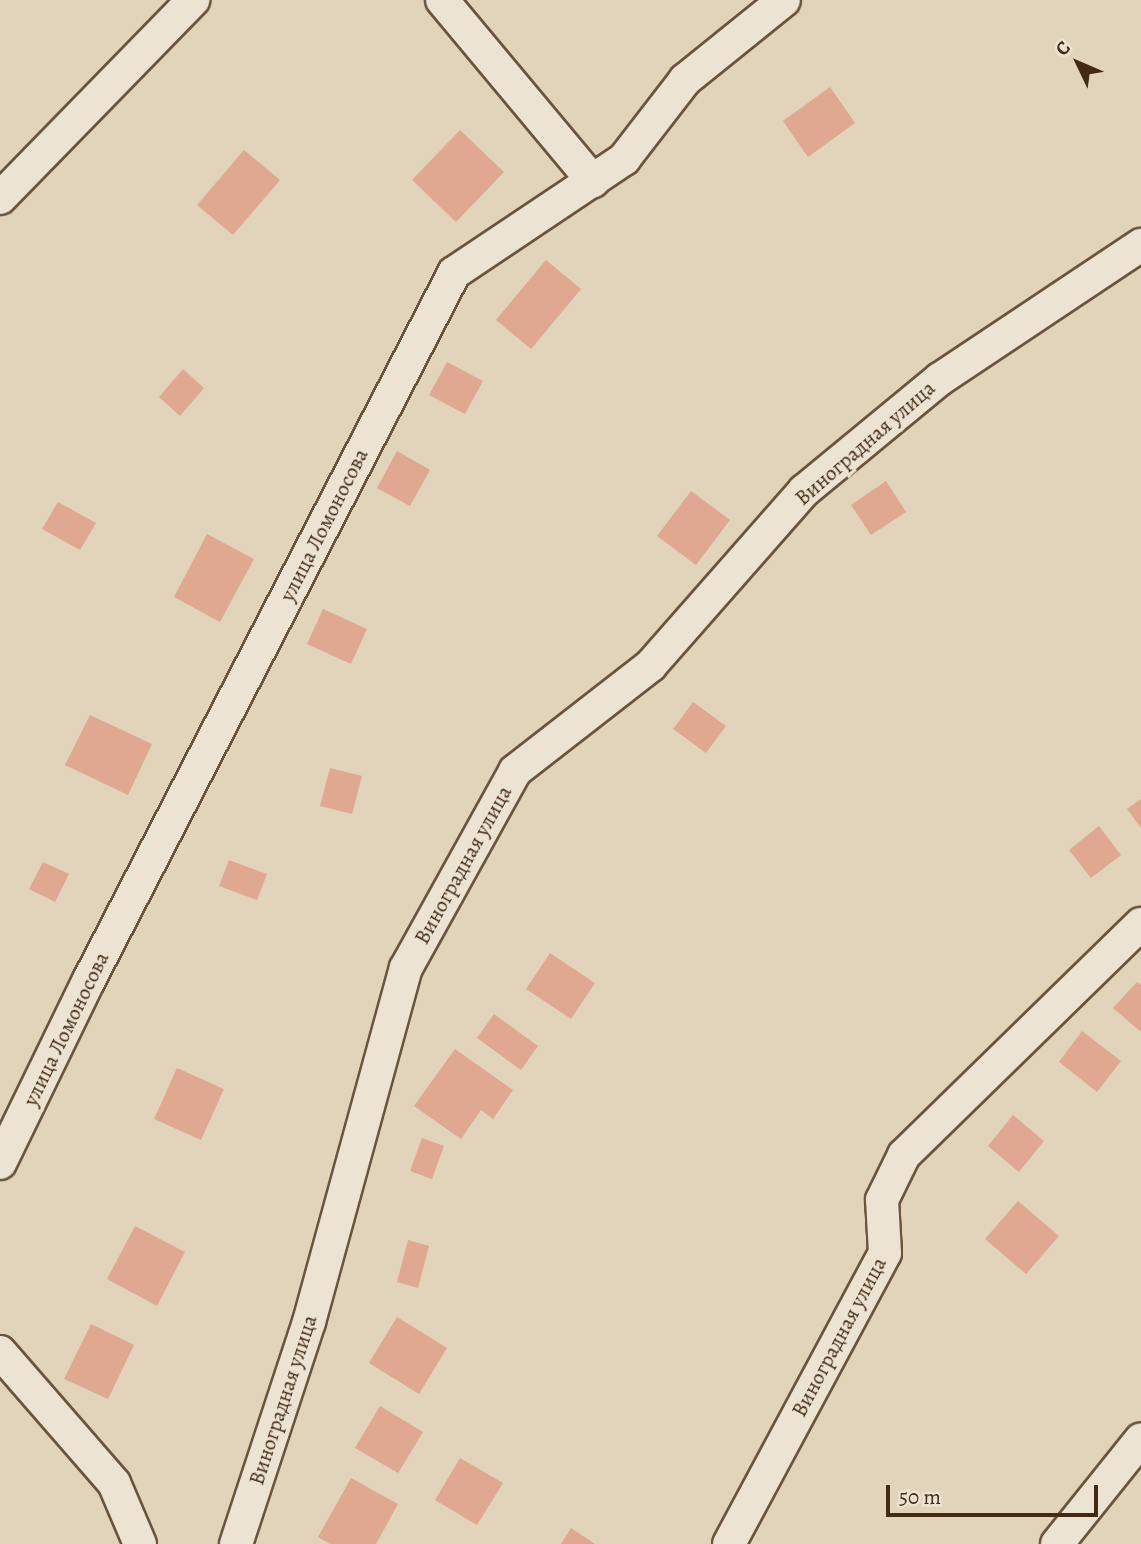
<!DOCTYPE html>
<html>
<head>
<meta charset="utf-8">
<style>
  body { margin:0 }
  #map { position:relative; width:1141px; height:1544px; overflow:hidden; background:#e1d4ba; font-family:Alegreya,serif }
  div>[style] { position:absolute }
  .building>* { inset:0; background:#e0a791 }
  .roads { filter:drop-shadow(2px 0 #6a543e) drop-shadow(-2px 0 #6a543e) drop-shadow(0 2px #6a543e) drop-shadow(0 -2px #6a543e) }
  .minor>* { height:32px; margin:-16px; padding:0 16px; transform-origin:16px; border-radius:16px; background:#ece3d2 }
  span { translate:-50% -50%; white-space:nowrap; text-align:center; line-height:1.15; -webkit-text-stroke:7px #ece3d2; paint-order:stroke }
  .street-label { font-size:21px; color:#432a14 }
  .north { position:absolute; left:1043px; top:28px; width:70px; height:70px; -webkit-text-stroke:5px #ece3d2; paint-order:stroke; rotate:314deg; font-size:19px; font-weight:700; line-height:28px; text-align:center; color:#432a14 }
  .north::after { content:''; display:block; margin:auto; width:24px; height:32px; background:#432a14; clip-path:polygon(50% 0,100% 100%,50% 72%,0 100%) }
  .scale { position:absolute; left:886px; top:1485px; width:212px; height:32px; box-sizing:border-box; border:4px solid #432a14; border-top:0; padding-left:9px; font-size:21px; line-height:24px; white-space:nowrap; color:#432a14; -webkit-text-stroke:5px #ece3d2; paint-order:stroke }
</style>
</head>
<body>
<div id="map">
  <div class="building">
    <i style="clip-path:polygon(830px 87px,855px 123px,808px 157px,783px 121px)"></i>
    <i style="clip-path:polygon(460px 130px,504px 172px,456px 222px,412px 180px)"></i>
    <i style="clip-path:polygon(244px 150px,280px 180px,233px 235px,197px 205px)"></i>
    <i style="clip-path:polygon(546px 260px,581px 289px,531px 349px,496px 320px)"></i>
    <i style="clip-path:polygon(447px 362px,483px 381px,465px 414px,429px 395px)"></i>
    <i style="clip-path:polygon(183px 369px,204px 388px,180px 416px,159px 397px)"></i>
    <i style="clip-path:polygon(397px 451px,430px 470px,410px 506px,377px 488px)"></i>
    <i style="clip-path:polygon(886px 481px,906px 512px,871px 535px,851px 505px)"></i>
    <i style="clip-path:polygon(691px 491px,730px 520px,696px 565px,657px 536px)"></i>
    <i style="clip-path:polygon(58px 502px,96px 523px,80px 550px,42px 529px)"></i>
    <i style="clip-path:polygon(207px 534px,254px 559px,220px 622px,174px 597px)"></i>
    <i style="clip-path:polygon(323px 609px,367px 629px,351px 664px,307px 644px)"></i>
    <i style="clip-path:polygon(693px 702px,726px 726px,706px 753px,673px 729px)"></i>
    <i style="clip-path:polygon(90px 715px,152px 744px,128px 795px,65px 765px)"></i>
    <i style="clip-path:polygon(330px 768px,362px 776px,352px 814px,320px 806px)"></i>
    <i style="clip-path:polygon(1141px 799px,1141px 828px,1127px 809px)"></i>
    <i style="clip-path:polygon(1099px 826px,1121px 855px,1091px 878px,1069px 850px)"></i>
    <i style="clip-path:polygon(229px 860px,267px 874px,257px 900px,219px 886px)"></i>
    <i style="clip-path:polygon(43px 862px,69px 874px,55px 902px,29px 889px)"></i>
    <i style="clip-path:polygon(550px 953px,595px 983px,571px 1019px,526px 989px)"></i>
    <i style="clip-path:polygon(1137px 982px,1141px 985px,1141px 1032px,1113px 1008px)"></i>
    <i style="clip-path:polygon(494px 1014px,538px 1046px,521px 1070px,477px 1038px)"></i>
    <i style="clip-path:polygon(1082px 1031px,1121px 1061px,1097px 1092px,1059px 1062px)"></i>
    <i style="clip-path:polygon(455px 1049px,513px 1090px,493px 1119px,481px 1110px,461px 1139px,414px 1106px)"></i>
    <i style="clip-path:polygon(177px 1068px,224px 1089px,201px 1140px,154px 1119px)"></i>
    <i style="clip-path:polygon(1013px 1115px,1044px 1141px,1019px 1172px,988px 1146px)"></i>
    <i style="clip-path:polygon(422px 1138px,444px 1146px,432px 1179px,410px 1171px)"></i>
    <i style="clip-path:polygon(1018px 1201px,1059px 1236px,1026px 1274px,985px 1239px)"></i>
    <i style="clip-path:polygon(135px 1226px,185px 1252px,157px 1306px,107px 1279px)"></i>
    <i style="clip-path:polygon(408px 1240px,429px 1246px,418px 1288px,397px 1282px)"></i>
    <i style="clip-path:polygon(397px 1317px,447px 1348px,419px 1394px,369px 1363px)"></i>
    <i style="clip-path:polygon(91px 1324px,134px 1345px,108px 1399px,64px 1379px)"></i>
    <i style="clip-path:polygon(380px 1406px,423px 1432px,398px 1473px,355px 1448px)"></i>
    <i style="clip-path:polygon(460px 1458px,503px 1483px,477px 1525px,435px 1500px)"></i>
    <i style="clip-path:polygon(351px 1478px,398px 1504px,376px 1544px,330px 1544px,318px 1537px)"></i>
    <i style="clip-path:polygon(571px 1528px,595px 1544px,561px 1544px)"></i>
  </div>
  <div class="roads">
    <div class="minor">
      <i style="left:442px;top:0;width:236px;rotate:50.2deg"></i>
      <i style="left:0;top:198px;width:277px;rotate:-45.7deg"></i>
      <i style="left:0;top:1163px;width:203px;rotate:-64.1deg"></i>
      <i style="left:89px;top:980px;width:796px;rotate:-62.69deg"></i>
      <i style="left:454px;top:273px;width:205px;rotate:-33.8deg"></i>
      <i style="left:624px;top:159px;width:100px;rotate:-52.3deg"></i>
      <i style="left:685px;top:80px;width:127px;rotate:-38.9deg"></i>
      <i style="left:0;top:1352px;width:174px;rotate:49deg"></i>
      <i style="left:114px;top:1483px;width:66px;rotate:66.9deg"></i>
      <i style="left:236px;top:1544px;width:234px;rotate:-71.8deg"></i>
      <i style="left:309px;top:1322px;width:367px;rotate:-74.7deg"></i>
      <i style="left:406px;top:968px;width:225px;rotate:-61deg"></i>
      <i style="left:515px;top:771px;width:172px;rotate:-37.9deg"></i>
      <i style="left:651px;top:665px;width:232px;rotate:-48.7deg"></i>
      <i style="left:804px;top:491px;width:176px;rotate:-39.5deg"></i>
      <i style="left:940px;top:379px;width:242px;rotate:-33.7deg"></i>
      <i style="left:729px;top:1544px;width:330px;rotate:-61.8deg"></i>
      <i style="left:885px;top:1253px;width:53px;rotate:-93.2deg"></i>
      <i style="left:882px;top:1200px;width:50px;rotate:-63.9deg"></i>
      <i style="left:904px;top:1155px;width:331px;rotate:-44.3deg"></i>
      <i style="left:1057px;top:1544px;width:134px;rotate:-51.3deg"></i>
    </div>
  </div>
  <div class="street-label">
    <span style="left:865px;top:443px;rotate:-41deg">Виноградная улица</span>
    <span style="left:324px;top:525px;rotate:-63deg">улица Ломоносова</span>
    <span style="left:463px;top:865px;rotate:-61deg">Виноградная улица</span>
    <span style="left:66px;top:1029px;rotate:-64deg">улица Ломоносова</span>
    <span style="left:839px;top:1337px;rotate:-62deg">Виноградная улица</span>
    <span style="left:283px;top:1400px;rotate:-72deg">Виноградная улица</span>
  </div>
  <div class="north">С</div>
  <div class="scale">50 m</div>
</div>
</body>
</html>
